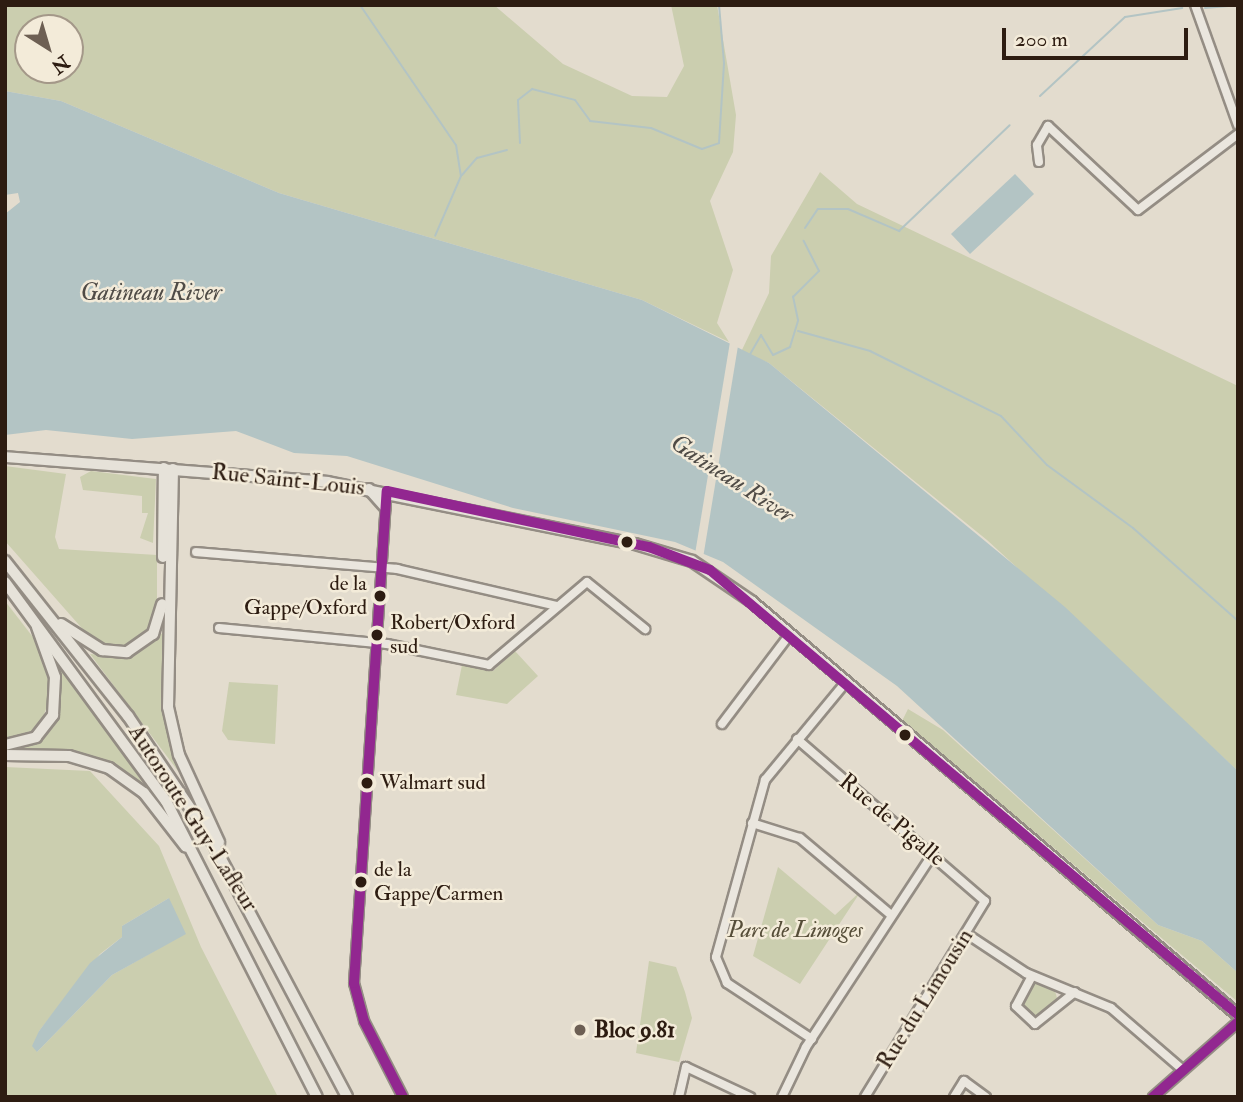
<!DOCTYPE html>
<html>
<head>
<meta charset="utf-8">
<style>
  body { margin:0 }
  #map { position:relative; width:1243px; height:1102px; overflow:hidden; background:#e3dcce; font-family:"IM FELL Double Pica",serif }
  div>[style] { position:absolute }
  .green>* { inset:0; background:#cbceaf }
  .round { border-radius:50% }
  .water>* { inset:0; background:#b3c4c4 }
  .pier>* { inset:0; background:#e3dcce }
  .stream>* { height:2px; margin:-1px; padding:0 1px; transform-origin:1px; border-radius:1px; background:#b3c4c4 }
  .roads { filter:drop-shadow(2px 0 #948d84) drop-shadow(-2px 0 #948d84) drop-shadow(0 2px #948d84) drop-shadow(0 -2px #948d84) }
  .minor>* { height:8px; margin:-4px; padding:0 4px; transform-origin:4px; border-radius:4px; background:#eae6de }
  .major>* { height:10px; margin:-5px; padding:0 5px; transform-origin:5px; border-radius:5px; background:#e6e2d9 }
  .highway>* { height:10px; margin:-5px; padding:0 5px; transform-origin:5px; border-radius:5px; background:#e6e2d9 }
  .bus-1>* { height:10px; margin:-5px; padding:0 5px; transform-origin:5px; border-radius:5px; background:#922790 }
  .dots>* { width:19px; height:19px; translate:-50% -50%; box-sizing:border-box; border:4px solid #f3ebd9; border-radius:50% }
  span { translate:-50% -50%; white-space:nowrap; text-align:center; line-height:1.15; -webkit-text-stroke:5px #f3ebd9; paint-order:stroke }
  .bus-label { font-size:21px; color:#2d1c11 }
  .right { translate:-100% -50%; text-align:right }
  .left { translate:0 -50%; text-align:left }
  .street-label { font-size:23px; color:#2d1c11 }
  .park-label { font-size:23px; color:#564e39; font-style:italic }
  .poi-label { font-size:23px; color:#2d1c11; font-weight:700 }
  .water-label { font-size:24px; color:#4f4b46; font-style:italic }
  .frame { position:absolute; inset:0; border:7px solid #2d1c11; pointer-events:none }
  .north { position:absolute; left:14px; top:14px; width:70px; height:70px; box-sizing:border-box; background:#f3ebd9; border:2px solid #a49889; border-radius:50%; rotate:143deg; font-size:19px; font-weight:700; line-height:28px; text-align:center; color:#2d1c11 }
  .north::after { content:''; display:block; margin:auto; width:24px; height:32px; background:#6d5f53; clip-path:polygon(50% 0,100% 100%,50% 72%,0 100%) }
  .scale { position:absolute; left:1002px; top:28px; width:186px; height:32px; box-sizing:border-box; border:4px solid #2d1c11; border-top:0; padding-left:9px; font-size:21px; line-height:24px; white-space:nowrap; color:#2d1c11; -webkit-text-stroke:5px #f3ebd9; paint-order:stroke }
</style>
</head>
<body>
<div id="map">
  <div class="green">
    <i style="clip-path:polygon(evenodd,5px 5px,494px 5px,563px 64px,632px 96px,667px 97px,684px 66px,671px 5px,717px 5px,736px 115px,733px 152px,710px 201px,733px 270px,717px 323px,729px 342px,642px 300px,279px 193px,61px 101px,5px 91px,5px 5px,28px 28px,70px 28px,70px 70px,28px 70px,28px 28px)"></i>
    <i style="clip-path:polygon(820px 172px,857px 204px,1238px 386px,1238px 771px,987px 540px,769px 363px,741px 352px,769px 293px,771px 256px)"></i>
    <i style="clip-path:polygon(5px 466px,66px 474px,55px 537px,59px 549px,157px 555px,157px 616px,140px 644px,114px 649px,94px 642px,5px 541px)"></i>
    <i style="clip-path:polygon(91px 471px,156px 479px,153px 543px,140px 538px,148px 513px,142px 513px,142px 496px,83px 490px,80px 477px)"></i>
    <i style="clip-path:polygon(5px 601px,36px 641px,52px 692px,39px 729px,5px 738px)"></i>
    <i style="clip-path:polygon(164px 632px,163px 708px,184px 779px,90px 654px,126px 657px)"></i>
    <i style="clip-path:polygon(515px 651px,538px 676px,507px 704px,456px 695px,462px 665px,493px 671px)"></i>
    <i style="clip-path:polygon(57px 661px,108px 730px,149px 793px,83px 754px,5px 753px,5px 748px,44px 738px,56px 724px,61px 681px)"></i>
    <i style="clip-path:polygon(229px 682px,278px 685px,275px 744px,228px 740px,222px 731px)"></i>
    <i style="clip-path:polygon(908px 709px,943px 730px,1158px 925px,1202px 941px,1238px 973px,1238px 1002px,902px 721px)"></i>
    <i style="clip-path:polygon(evenodd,5px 767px,90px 771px,159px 846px,201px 947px,278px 1097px,5px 1097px,5px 767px,169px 898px,158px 949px,112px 975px,37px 1052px,39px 1031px,100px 954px,122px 937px,122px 926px,169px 898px)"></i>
    <i style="clip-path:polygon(778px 867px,835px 915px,861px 891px,800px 984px,753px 956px)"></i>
    <i style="clip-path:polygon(649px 961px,676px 967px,685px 992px,692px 1018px,679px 1062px,636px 1053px)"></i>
    <i class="round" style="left:1023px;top:983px;width:34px;height:34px"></i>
  </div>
  <div class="water">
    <i style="clip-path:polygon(5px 91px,61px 101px,279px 193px,642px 300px,769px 363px,1065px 607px,1238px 771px,1238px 973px,1202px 941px,1158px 925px,897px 686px,723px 562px,675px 542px,513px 508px,347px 456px,294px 453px,236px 431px,132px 439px,46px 430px,5px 435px,5px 214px,20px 202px,18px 193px,5px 195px)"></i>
    <i style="clip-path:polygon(1015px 174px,1034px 194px,970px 254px,951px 234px)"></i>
    <i style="clip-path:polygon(169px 898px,186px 934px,112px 975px,37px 1052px,32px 1046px,39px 1031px,90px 963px,122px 937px,122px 926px)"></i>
  </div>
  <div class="pier">
    <i style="clip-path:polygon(730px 342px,738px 346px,703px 558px,695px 554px)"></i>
  </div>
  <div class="stream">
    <i style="left:360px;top:5px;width:170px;rotate:55.6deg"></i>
    <i style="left:456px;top:145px;width:31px;rotate:81deg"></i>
    <i style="left:461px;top:176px;width:65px;rotate:113.4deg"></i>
    <i style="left:1205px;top:8px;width:32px;rotate:-5deg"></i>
    <i style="left:1040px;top:96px;width:116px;rotate:-42.9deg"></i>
    <i style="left:1125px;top:17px;width:58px;rotate:-9deg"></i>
    <i style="left:520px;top:143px;width:43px;rotate:-92.7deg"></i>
    <i style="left:518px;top:100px;width:18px;rotate:-38deg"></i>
    <i style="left:532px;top:89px;width:44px;rotate:14.3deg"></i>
    <i style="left:575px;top:100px;width:26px;rotate:54deg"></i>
    <i style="left:590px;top:121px;width:61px;rotate:6.5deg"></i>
    <i style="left:651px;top:128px;width:55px;rotate:22.4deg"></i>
    <i style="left:702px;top:149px;width:18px;rotate:-19deg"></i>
    <i style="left:719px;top:143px;width:80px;rotate:-86.4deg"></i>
    <i style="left:724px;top:63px;width:58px;rotate:-94.9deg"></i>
    <i style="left:462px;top:175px;width:23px;rotate:-49deg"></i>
    <i style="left:477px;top:158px;width:31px;rotate:-15deg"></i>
    <i style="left:805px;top:228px;width:23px;rotate:-56deg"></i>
    <i style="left:818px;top:209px;width:30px"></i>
    <i style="left:848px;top:209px;width:56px;rotate:23.3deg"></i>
    <i style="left:899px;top:231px;width:153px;rotate:-43.7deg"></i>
    <i style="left:798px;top:331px;width:75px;rotate:15.5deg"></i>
    <i style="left:870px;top:351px;width:146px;rotate:26.4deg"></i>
    <i style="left:1001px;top:416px;width:67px;rotate:46.8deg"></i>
    <i style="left:1047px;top:465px;width:107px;rotate:36.2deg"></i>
    <i style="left:1133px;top:528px;width:140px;rotate:41.5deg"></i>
    <i style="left:749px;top:356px;width:24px;rotate:-60deg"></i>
    <i style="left:761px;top:335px;width:23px;rotate:59deg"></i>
    <i style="left:773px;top:355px;width:19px;rotate:-25deg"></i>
    <i style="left:790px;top:347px;width:28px;rotate:-73deg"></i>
    <i style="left:798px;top:320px;width:24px;rotate:-102deg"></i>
    <i style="left:793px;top:297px;width:37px;rotate:-45deg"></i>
    <i style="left:819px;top:271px;width:34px;rotate:-117deg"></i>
  </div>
  <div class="roads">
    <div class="minor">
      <i style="left:1195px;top:5px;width:127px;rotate:70.3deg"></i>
      <i style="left:1039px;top:162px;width:17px;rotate:-97deg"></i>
      <i style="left:1037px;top:145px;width:22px;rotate:-60deg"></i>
      <i style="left:1048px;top:126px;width:123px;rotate:43deg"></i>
      <i style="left:1138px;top:210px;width:126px;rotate:-37.2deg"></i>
      <i style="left:386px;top:501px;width:483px;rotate:93.8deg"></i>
      <i style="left:354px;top:983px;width:39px;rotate:75deg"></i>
      <i style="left:364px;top:1021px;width:85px;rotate:62.8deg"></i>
      <i style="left:196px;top:552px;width:202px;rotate:4.8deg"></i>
      <i style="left:397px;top:569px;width:164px;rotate:13deg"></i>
      <i style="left:219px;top:628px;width:169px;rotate:5.4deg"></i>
      <i style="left:387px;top:644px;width:104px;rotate:11.6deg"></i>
      <i style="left:489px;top:665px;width:128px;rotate:-40.3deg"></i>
      <i style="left:587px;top:582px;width:75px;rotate:39deg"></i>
      <i style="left:722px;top:724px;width:113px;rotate:-52.9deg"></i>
      <i style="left:797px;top:739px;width:248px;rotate:40.8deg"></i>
      <i style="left:985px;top:901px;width:230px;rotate:121.5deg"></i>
      <i style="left:752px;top:823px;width:50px;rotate:17.4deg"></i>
      <i style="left:800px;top:838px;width:119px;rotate:40.2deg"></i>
      <i style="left:967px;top:934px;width:71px;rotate:33.5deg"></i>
      <i style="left:1026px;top:973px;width:92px;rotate:22.4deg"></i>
      <i style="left:1111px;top:1008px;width:95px;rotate:40.7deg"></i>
      <i style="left:1032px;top:976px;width:34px;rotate:118deg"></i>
      <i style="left:1016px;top:1006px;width:26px;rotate:43deg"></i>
      <i style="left:1035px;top:1024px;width:51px;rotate:-38.7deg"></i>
      <i style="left:812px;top:1039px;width:102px;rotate:-146.6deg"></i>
      <i style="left:727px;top:983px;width:28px;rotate:-113deg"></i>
      <i style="left:716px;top:957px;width:184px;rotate:-74.5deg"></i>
      <i style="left:765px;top:780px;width:127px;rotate:-50.4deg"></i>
      <i style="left:679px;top:1097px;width:31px;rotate:-77deg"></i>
      <i style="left:686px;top:1067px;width:71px;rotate:25.1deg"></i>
      <i style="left:782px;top:1097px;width:55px;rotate:-64.4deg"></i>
      <i style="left:806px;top:1047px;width:230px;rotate:-56.7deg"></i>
      <i style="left:954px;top:1097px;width:19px;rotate:-58deg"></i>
      <i style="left:964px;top:1081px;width:27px;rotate:36deg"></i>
      <i style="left:1153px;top:1097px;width:113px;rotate:-41.4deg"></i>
    </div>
    <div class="major">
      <i style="left:5px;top:457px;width:323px;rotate:4.4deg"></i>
      <i style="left:327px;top:482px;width:314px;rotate:11.4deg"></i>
      <i style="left:635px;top:544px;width:59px;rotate:16.6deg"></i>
      <i style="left:692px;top:561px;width:71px;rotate:34.1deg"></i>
      <i style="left:751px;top:601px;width:639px;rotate:40.37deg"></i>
      <i style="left:369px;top:489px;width:24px;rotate:48deg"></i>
    </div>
    <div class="highway">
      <i style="left:173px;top:469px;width:238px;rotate:91.2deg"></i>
      <i style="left:168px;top:707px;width:49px;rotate:77.1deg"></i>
      <i style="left:179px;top:755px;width:96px;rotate:65.3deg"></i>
      <i style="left:163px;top:557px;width:89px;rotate:-89.4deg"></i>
      <i style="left:5px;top:561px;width:198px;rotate:51.6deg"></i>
      <i style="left:128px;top:716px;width:145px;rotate:56deg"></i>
      <i style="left:209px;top:836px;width:295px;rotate:62.1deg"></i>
      <i style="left:5px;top:582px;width:272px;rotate:53.7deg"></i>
      <i style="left:166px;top:801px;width:332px;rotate:63deg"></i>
      <i style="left:61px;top:624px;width:49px;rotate:32.4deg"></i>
      <i style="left:102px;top:650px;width:25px;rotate:5deg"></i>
      <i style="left:127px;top:652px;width:32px;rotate:-35deg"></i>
      <i style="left:153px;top:634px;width:31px;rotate:-73deg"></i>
      <i style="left:5px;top:745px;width:32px;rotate:-14deg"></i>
      <i style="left:36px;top:737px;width:28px;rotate:-52deg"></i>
      <i style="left:53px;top:715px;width:38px;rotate:-87deg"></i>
      <i style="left:55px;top:677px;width:53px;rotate:-109.8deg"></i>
      <i style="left:5px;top:755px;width:64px;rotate:0.9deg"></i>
      <i style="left:69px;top:756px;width:42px;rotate:16.7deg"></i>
      <i style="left:109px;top:768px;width:43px;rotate:35.5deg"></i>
      <i style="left:144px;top:793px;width:68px;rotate:52.1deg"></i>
    </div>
  </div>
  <div class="bus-1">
    <i style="left:403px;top:1097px;width:85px;rotate:-117.2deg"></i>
    <i style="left:364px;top:1021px;width:39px;rotate:-105deg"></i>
    <i style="left:354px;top:983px;width:493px;rotate:-86.2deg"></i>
    <i style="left:387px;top:491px;width:268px;rotate:12.1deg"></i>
    <i style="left:649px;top:547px;width:65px;rotate:20.7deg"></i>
    <i style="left:710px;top:570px;width:691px;rotate:40.12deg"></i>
    <i style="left:1153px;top:1097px;width:113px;rotate:-41.4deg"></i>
  </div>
  <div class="dots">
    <i style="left:627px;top:542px;background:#2d1c11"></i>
    <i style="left:380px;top:596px;background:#2d1c11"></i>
    <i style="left:377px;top:635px;background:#2d1c11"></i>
    <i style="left:905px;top:735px;background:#2d1c11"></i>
    <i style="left:367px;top:783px;background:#2d1c11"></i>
    <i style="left:361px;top:882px;background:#2d1c11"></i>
    <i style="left:580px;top:1030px;background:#6d5f53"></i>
  </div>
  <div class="bus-label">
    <span class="right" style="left:367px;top:596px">de la<br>Gappe/Oxford</span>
    <span class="left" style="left:390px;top:635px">Robert/Oxford<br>sud</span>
    <span class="left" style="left:380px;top:783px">Walmart sud</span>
    <span class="left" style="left:374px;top:882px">de la<br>Gappe/Carmen</span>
  </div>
  <div class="street-label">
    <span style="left:288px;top:480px;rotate:6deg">Rue Saint-Louis</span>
    <span style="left:193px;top:818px;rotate:57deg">Autoroute Guy-Lafleur</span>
    <span style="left:892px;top:820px;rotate:40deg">Rue de Pigalle</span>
    <span style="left:925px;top:999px;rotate:-58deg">Rue du Limousin</span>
  </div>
  <div class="park-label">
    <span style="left:795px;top:930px">Parc de Limoges</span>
  </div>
  <div class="poi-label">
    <span class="left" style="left:594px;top:1030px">Bloc 9.81</span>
  </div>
  <div class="water-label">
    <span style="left:151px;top:293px">Gatineau River</span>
    <span style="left:732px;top:479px;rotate:33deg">Gatineau River</span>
  </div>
  <div class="frame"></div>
  <div class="north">N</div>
  <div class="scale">200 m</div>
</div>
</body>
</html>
